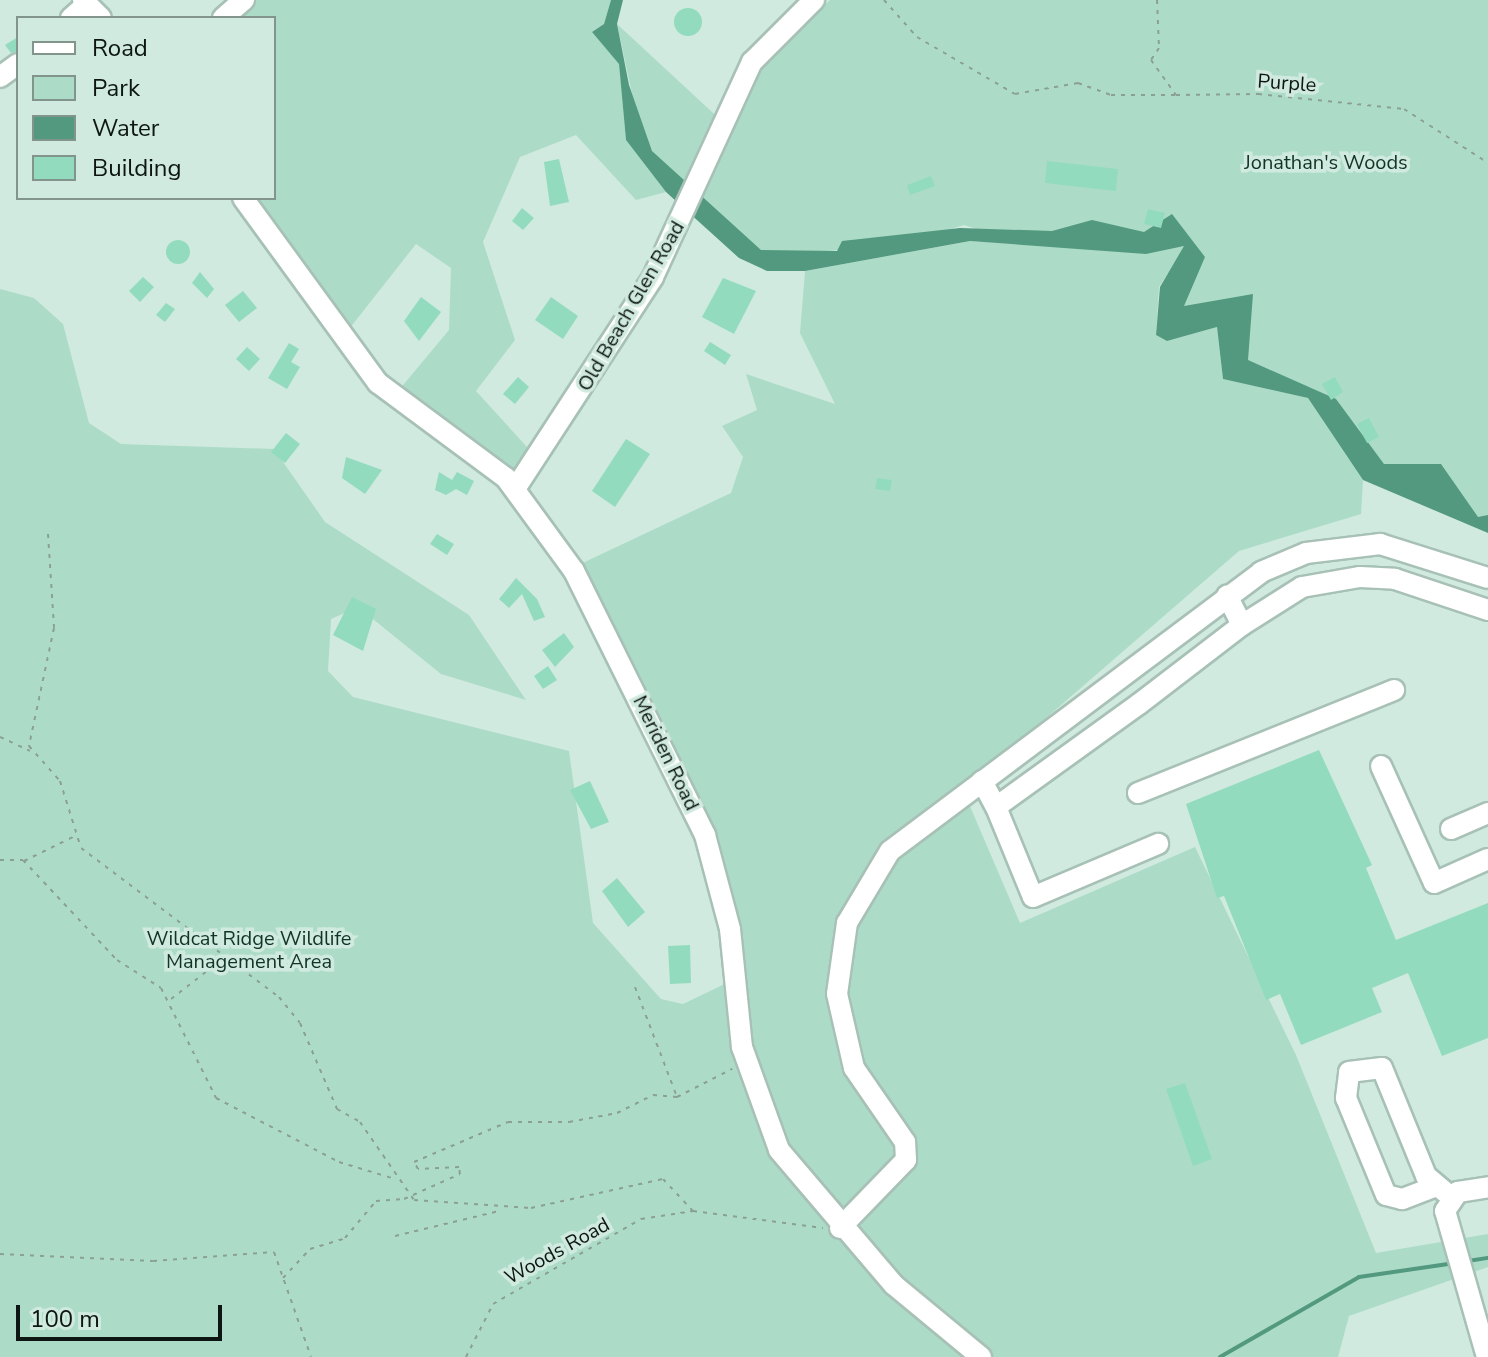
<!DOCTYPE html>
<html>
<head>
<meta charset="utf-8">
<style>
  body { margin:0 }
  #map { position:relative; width:1488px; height:1357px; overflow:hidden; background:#d0eadf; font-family:"Nunito Sans",sans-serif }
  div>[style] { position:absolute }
  .green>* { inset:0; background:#acdcc8 }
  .water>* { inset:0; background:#52997f }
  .stream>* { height:4px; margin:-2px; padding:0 2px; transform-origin:2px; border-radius:2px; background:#52997f }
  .building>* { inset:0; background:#93dbbe }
  .round { border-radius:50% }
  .path>* { height:2px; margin-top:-1px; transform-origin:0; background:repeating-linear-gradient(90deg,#8b9f97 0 4px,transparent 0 10px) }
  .roads { filter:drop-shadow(2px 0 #a8c1b6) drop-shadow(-2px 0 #a8c1b6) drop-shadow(0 2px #a8c1b6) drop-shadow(0 -2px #a8c1b6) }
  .minor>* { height:20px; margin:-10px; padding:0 10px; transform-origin:10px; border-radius:10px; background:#fff }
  span { translate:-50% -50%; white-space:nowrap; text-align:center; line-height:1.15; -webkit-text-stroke:7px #d0eadf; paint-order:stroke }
  .street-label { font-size:20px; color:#0d1613 }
  .park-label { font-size:20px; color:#123428 }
  .legend { position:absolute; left:16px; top:16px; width:260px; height:184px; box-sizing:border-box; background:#d0eadf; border:2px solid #82958d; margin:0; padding:10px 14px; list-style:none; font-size:24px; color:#0d1613 }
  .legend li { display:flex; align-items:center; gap:16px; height:40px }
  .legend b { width:40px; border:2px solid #82958d }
  .scale { position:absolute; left:16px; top:1305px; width:206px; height:36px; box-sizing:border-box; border:4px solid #0d1613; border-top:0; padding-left:10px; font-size:24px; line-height:28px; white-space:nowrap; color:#0d1613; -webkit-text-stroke:6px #d0eadf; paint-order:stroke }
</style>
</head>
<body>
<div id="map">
  <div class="green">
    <i style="clip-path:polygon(238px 0,611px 0,604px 24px,592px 32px,619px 63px,626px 140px,666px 192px,636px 200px,576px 135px,520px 157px,483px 242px,515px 340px,476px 391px,537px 458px,513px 485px,394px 396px,449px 330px,451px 268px,416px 244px,342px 338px,245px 198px,274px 198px,274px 18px,216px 18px)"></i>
    <i style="clip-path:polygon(830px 0,1488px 0,1488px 530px,1394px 479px,1312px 388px,1246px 373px,1246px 321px,1182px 322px,1185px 247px,1159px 287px,1156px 335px,1167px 341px,1217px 327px,1223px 379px,1308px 398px,1363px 480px,1361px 514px,1239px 551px,963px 790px,1020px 923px,1195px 847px,1296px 1055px,1376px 1253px,1488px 1234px,1488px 1267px,1349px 1316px,1338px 1357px,0 1357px,0 289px,34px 298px,63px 324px,89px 423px,121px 444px,274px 449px,325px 522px,469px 615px,526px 700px,441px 674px,358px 607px,331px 619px,328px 671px,353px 697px,569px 751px,593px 923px,661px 999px,683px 1004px,733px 980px,720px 896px,572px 568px,731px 493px,743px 457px,722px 426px,757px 410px,746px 374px,835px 404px,800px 333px,805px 271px,970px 241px,1128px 252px,1185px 246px,997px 235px,964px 225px,903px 243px,780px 256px,739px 244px,652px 151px,639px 126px,617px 24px,725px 124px,778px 47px)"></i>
  </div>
  <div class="water">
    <i style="clip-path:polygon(611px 0,623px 0,617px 24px,629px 85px,652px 151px,761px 250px,837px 251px,842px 241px,960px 228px,1052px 231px,1092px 220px,1144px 232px,1172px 214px,1205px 257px,1184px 306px,1253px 294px,1248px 360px,1336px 399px,1384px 464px,1441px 464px,1478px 517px,1488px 515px,1488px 533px,1363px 480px,1308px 398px,1223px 379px,1217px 327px,1167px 341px,1156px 335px,1160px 287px,1184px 246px,1146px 254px,970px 241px,805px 271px,767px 271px,739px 258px,666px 192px,626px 140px,619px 64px,592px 32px,604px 24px)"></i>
  </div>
  <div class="stream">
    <i style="left:1468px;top:1261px;width:20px;rotate:-9deg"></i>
    <i style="left:1220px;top:1357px;width:160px;rotate:-29.9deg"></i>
    <i style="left:1359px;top:1277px;width:97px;rotate:-8.3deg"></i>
  </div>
  <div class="building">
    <i class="round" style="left:674px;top:8px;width:28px;height:28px"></i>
    <i style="clip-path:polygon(18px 37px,18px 51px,11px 53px,5px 45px)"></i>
    <i style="clip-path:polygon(559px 159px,569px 202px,550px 206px,544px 162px)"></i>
    <i style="clip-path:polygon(1047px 161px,1118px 169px,1116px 191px,1045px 183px)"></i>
    <i style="clip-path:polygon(931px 176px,935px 186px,910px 195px,907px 185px)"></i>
    <i style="clip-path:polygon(522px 208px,534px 218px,523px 230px,512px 221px)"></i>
    <i style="clip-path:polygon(1148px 209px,1165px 213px,1161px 228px,1144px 224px)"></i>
    <i class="round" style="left:166px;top:240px;width:24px;height:24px"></i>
    <i style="clip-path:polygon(200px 272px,214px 289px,207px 298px,192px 283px)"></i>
    <i style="clip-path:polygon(143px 277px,154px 287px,140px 302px,129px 291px)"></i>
    <i style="clip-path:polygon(723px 278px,756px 291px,734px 334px,702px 317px)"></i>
    <i style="clip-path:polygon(243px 291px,257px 308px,239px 322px,225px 305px)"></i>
    <i style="clip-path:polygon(421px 297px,441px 312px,419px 341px,404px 321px)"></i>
    <i style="clip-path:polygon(551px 297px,578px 316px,563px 339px,535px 320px)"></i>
    <i style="clip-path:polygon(166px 303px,175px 309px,165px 322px,156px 315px)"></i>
    <i style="clip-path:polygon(710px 342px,731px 355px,725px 365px,704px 351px)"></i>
    <i style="clip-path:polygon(289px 343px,299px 349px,291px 362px,300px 367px,287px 389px,268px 378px)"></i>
    <i style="clip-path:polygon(247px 347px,260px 359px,249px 371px,236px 359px)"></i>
    <i style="clip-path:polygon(518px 377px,529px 387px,515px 404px,503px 394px)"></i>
    <i style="clip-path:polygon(1335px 377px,1343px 392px,1331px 400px,1322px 384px)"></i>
    <i style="clip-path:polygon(1369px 418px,1379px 437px,1367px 443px,1357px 424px)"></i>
    <i style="clip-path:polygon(286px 433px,300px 444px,285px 463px,271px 452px)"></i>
    <i style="clip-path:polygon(626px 439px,650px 454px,615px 507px,592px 491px)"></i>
    <i style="clip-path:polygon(346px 457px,382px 470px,365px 494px,342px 478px)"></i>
    <i style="clip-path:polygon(439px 472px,452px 480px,457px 472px,474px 481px,467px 495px,456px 489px,446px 495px,435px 490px)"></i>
    <i style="clip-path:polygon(877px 478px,892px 480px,890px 491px,875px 489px)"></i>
    <i style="clip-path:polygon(437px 534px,454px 544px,447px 555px,430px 544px)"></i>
    <i style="clip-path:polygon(516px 578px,537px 599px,545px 617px,534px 621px,522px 594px,509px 608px,499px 599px)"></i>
    <i style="clip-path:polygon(352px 597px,376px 609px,363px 651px,333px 635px)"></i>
    <i style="clip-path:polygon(564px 633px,574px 647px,555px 667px,542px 650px)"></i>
    <i style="clip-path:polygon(548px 666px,557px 680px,543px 689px,534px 676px)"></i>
    <i style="clip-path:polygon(1319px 750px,1372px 865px,1366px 868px,1396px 940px,1488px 903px,1488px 1038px,1442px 1056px,1408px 973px,1372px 988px,1382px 1012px,1301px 1045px,1280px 994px,1266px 1000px,1224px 896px,1217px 898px,1186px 804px)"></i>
    <i style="clip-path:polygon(590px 781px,609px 822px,591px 829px,570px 790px)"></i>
    <i style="clip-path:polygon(617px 878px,645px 912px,628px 927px,602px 891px)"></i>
    <i style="clip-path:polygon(690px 945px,691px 983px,670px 984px,668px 946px)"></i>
    <i style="clip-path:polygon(1185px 1083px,1212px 1159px,1193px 1166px,1166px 1089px)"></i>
  </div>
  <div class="path">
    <i style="left:884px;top:0;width:50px;rotate:48.3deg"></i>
    <i style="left:917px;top:37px;width:113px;rotate:30.2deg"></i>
    <i style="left:1015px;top:94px;width:64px;rotate:-9.9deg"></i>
    <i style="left:1078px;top:83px;width:35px;rotate:20deg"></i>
    <i style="left:1111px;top:95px;width:64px"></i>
    <i style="left:1157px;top:0;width:48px;rotate:87.6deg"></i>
    <i style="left:1159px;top:48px;width:14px;rotate:124deg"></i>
    <i style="left:1151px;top:60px;width:43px;rotate:54.5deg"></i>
    <i style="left:1176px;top:95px;width:82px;rotate:-0.7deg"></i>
    <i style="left:1258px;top:94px;width:147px;rotate:5.9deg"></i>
    <i style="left:1404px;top:109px;width:100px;rotate:32.7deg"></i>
    <i style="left:48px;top:534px;width:94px;rotate:86.3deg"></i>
    <i style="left:54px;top:628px;width:121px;rotate:102deg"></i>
    <i style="left:29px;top:746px;width:47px;rotate:48.5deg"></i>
    <i style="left:60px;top:781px;width:70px;rotate:72.6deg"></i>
    <i style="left:81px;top:848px;width:248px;rotate:37deg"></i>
    <i style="left:279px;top:997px;width:33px;rotate:51deg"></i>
    <i style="left:300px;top:1023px;width:94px;rotate:66.7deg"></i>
    <i style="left:337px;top:1109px;width:26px;rotate:29deg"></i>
    <i style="left:360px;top:1122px;width:95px;rotate:55.3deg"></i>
    <i style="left:414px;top:1200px;width:117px;rotate:3.9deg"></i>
    <i style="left:531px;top:1208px;width:135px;rotate:-12.4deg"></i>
    <i style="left:663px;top:1179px;width:44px;rotate:46.8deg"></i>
    <i style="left:0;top:737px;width:33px;rotate:25deg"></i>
    <i style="left:0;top:860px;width:23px"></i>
    <i style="left:23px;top:860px;width:137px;rotate:46.8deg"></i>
    <i style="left:117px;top:960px;width:52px;rotate:32.5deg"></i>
    <i style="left:161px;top:988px;width:123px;rotate:63.4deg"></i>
    <i style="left:216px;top:1098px;width:139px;rotate:27.5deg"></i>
    <i style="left:339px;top:1162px;width:59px;rotate:16.9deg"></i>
    <i style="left:24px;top:861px;width:57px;rotate:-26.1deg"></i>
    <i style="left:635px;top:987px;width:118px;rotate:69.1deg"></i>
    <i style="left:171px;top:999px;width:62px;rotate:-37.8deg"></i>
    <i style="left:395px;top:1236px;width:107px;rotate:-13.5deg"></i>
    <i style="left:0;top:1254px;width:153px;rotate:2.6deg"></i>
    <i style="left:153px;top:1261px;width:121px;rotate:-4.3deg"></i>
    <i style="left:274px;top:1252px;width:111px;rotate:70.6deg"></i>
    <i style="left:283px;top:1278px;width:40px;rotate:-47deg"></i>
    <i style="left:310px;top:1249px;width:37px;rotate:-17deg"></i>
    <i style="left:345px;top:1238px;width:48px;rotate:-50deg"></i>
    <i style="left:376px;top:1201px;width:28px;rotate:-4deg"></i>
    <i style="left:404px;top:1199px;width:61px;rotate:-24.1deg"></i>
    <i style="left:460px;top:1174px;width:7px;rotate:-98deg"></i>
    <i style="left:459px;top:1167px;width:41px;rotate:177.2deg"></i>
    <i style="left:418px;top:1169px;width:8px;rotate:-120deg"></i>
    <i style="left:414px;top:1162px;width:102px;rotate:-23.1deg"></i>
    <i style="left:508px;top:1122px;width:61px"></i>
    <i style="left:569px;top:1122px;width:49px;rotate:-10.6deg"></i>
    <i style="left:617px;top:1113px;width:40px;rotate:-26.6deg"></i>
    <i style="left:653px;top:1095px;width:24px;rotate:5deg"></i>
    <i style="left:677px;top:1097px;width:62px;rotate:-27deg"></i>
    <i style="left:466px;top:1357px;width:59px;rotate:-63deg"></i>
    <i style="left:493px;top:1304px;width:171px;rotate:-29.9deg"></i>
    <i style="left:641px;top:1219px;width:53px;rotate:-8.7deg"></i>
    <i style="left:693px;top:1211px;width:131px;rotate:7.5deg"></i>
  </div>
  <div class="roads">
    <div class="minor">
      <i style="left:83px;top:0;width:25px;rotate:45deg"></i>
      <i style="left:71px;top:18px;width:21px;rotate:-41deg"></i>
      <i style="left:223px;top:18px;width:28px;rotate:-41deg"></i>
      <i style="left:0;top:77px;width:22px;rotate:-36deg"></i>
      <i style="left:243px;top:198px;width:229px;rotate:53.9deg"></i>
      <i style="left:378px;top:383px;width:159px;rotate:36.6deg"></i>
      <i style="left:506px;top:478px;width:115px;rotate:53.8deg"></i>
      <i style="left:574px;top:571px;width:295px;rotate:63.6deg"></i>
      <i style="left:705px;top:835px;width:97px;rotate:75.1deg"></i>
      <i style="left:730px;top:929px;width:119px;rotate:84.2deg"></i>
      <i style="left:742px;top:1047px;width:109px;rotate:70.2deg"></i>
      <i style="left:779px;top:1150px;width:177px;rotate:49.6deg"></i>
      <i style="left:894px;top:1285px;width:113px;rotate:39.6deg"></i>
      <i style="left:515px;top:489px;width:253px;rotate:-56.9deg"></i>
      <i style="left:653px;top:277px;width:237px;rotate:-65.3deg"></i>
      <i style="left:752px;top:62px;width:88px;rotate:-45deg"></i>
      <i style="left:1242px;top:625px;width:71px;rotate:-32.3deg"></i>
      <i style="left:1302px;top:587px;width:59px;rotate:-9.8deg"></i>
      <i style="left:1360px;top:577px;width:35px;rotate:3deg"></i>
      <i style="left:1395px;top:579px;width:98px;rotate:18.4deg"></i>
      <i style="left:1381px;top:766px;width:128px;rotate:65.6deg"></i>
      <i style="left:1434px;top:883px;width:59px;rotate:-24deg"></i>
      <i style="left:982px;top:781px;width:30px;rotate:62deg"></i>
      <i style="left:996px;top:807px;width:176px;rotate:-35.8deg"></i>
      <i style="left:1139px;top:704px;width:130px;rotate:-37.5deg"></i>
      <i style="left:1242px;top:625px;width:33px;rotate:-117deg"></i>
      <i style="left:1138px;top:793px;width:276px;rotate:-21.9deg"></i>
      <i style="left:996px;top:807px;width:97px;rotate:67.7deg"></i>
      <i style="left:1033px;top:897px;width:136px;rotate:-23deg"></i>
      <i style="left:1451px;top:829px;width:40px;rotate:-23.4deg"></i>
      <i style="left:1434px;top:1187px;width:34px;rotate:159deg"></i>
      <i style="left:1402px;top:1199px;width:16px;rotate:-166deg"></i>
      <i style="left:1386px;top:1195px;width:105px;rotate:-112.4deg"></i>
      <i style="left:1346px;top:1098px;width:26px;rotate:-83deg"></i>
      <i style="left:1349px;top:1072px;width:33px;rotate:-7deg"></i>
      <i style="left:1382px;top:1068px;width:117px;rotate:67.8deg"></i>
      <i style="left:1426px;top:1176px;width:33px;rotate:40deg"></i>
      <i style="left:840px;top:1228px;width:95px;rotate:-45.9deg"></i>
      <i style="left:906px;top:1160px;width:18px;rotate:-93deg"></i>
      <i style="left:905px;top:1142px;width:90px;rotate:-124.6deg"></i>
      <i style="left:854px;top:1068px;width:76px;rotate:-102.9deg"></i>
      <i style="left:837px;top:994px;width:72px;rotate:-82deg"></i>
      <i style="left:847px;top:923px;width:84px;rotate:-59.2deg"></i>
      <i style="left:890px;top:851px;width:464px;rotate:-36.9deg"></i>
      <i style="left:1261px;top:572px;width:49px;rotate:-22.9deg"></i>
      <i style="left:1306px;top:553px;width:75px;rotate:-6.9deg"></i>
      <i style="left:1380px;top:544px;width:113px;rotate:17.5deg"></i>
      <i style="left:1487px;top:1357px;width:152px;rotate:-106deg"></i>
      <i style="left:1445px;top:1211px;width:23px;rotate:-56deg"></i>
      <i style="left:1458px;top:1192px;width:30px;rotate:-9deg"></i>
    </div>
  </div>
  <div class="street-label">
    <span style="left:1287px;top:83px;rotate:4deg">Purple</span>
    <span style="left:631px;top:306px;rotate:-60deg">Old Beach Glen Road</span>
    <span style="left:666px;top:753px;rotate:64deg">Meriden Road</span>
    <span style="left:557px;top:1251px;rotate:-29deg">Woods Road</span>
  </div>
  <div class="park-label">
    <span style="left:1326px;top:162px">Jonathan's Woods</span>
    <span style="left:249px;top:950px">Wildcat Ridge Wildlife<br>Management Area</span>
  </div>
  <ul class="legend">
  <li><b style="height:10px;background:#fff"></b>Road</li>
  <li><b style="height:22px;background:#acdcc8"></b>Park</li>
  <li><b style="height:22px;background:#52997f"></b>Water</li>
  <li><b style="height:22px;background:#93dbbe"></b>Building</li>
  </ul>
  <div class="scale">100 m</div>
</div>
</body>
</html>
